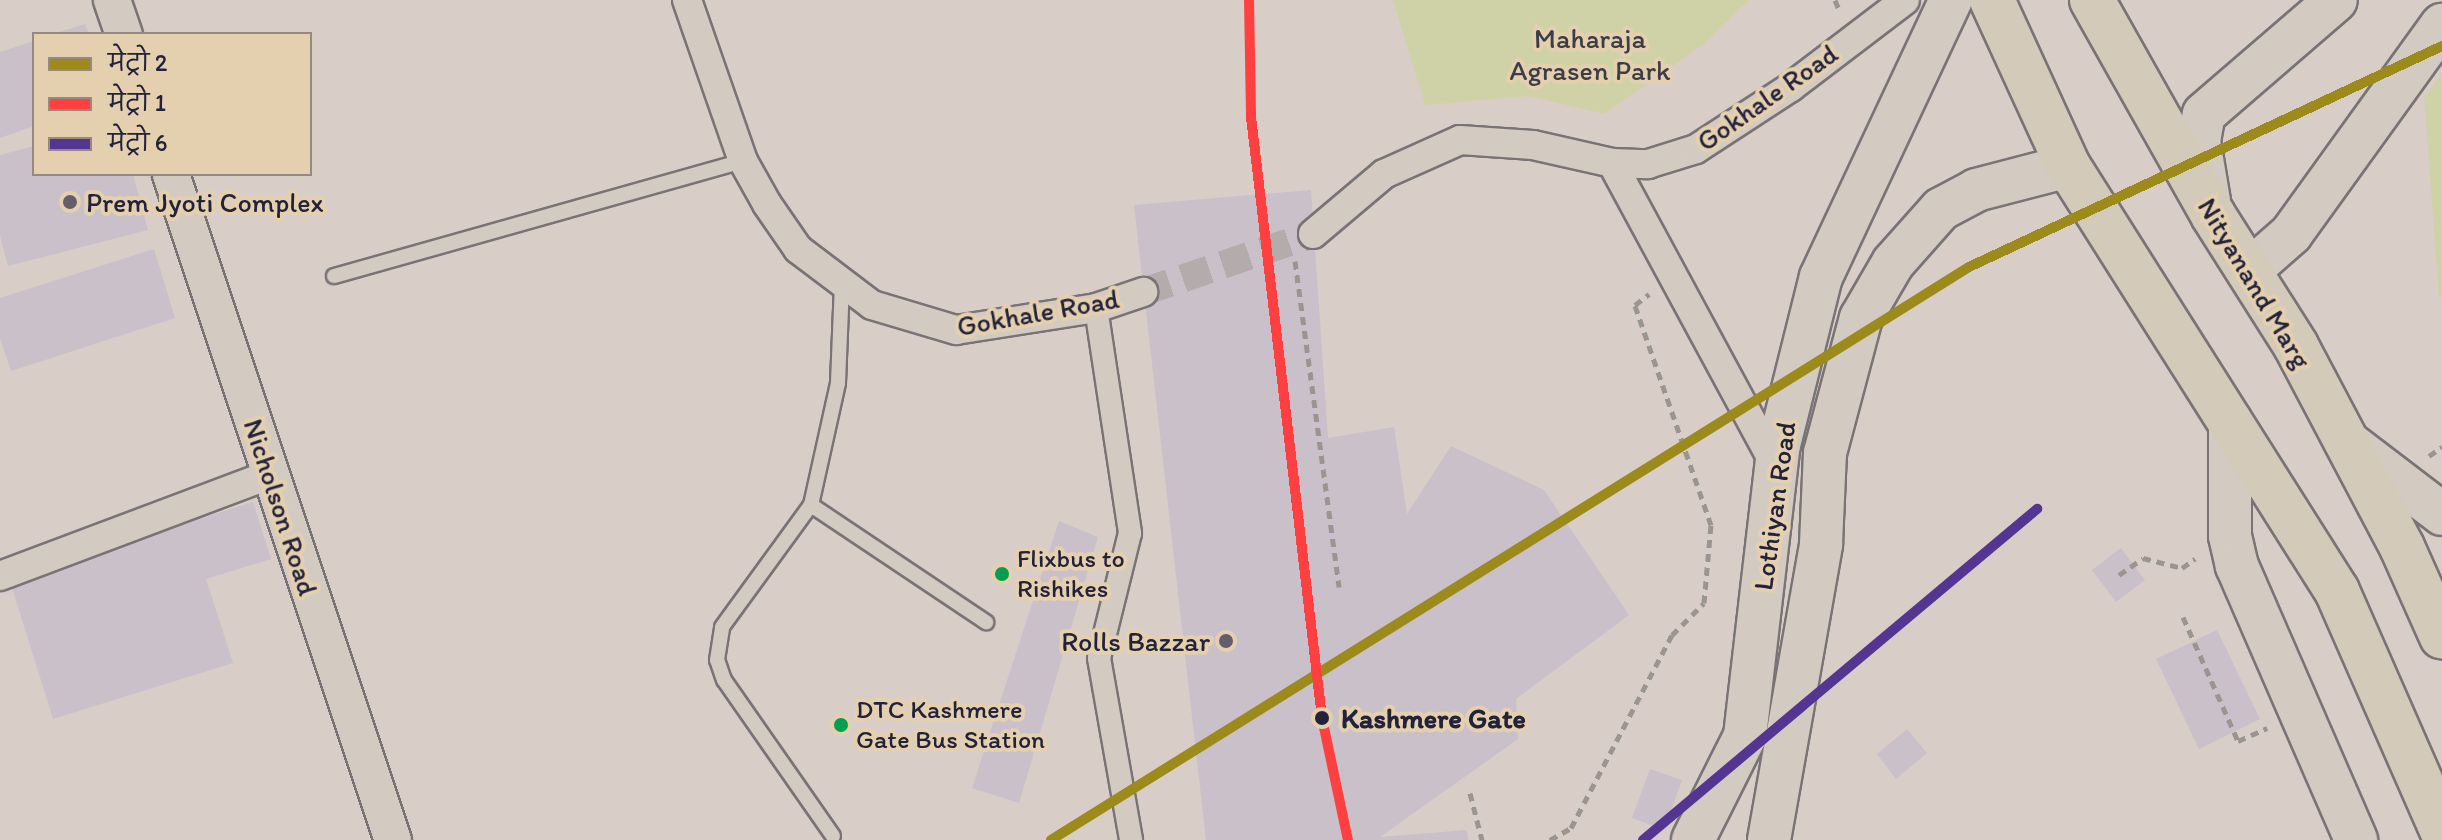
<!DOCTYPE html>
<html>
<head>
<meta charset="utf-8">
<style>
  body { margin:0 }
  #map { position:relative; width:2442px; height:840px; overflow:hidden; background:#d9cdc8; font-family:Itim,"Playpen Sans Deva",sans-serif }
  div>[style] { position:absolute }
  .green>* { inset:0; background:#cfd2a6 }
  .building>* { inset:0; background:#c9c0c9 }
  .minor-tunnel>* { height:28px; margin-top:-14px; transform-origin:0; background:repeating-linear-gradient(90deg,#b4abac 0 28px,transparent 0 42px) }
  .path>* { height:5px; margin-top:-2.5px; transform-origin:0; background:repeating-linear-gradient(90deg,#9a9591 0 8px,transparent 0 14px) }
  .roads { filter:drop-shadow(2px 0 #797376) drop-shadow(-2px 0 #797376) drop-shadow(0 2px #797376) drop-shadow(0 -2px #797376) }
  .service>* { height:14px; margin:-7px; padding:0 7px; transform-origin:7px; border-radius:7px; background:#d3cbc1 }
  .pedestrian>* { height:22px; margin:-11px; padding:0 11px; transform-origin:11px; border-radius:11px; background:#d3cbc1 }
  .minor>* { height:28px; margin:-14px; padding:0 14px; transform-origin:14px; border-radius:14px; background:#d3cbc1 }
  .tertiary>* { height:36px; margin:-18px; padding:0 18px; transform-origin:18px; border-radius:18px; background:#d3cbc1 }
  .secondary>* { height:42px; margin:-21px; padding:0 21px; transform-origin:21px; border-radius:21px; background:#d3cbc1 }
  .primary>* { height:44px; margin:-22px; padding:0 22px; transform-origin:22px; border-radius:22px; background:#d3cab9 }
  .trunk>* { height:44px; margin:-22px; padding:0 22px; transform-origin:22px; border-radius:22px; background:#d3cab9 }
  .metro-1>* { height:10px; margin:-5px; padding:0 5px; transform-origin:5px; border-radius:5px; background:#9c8a1b }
  .metro-2>* { height:10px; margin:-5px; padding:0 5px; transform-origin:5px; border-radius:5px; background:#ff4040 }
  .metro-3>* { height:10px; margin:-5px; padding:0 5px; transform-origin:5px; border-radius:5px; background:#553592 }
  .dots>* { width:22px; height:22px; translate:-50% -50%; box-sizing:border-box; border:4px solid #e4cfae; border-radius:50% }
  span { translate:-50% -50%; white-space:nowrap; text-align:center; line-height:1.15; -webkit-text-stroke:8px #e4cfae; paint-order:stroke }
  .bus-label { font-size:26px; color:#22223b }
  .left { translate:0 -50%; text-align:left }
  .park-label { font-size:28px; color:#3b3d47 }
  .street-label { font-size:28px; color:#22223b }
  .poi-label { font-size:28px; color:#22223b }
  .right { translate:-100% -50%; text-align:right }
  .stop-label { font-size:28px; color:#22223b; font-weight:700 }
  .legend { position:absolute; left:32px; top:32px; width:280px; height:144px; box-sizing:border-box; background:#e4cfae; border:2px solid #968a80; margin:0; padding:10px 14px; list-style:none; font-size:24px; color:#22223b }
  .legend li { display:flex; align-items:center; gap:16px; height:40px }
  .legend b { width:40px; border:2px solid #968a80 }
</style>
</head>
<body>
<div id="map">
  <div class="green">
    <i style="clip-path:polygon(1393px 0,1749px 0,1705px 43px,1604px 114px,1529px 96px,1425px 105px)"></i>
    <i style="clip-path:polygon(2442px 74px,2442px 296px,2439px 298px,2424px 96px)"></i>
  </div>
  <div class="building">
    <i style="clip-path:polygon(85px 24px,89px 34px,56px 34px,56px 33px)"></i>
    <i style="clip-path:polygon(34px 41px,34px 126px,0 138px,0 52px)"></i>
    <i style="clip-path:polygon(34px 146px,34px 174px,133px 174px,148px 230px,8px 266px,0 235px,0 155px)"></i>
    <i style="clip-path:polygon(1311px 190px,1328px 438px,1394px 427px,1407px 514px,1451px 446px,1544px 490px,1629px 615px,1516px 699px,1518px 739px,1380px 837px,1467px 830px,1468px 840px,1206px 840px,1134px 205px)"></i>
    <i style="clip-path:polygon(154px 249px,175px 318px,11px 371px,0 338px,0 298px)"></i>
    <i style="clip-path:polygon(253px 502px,271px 559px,206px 579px,233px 663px,53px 719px,9px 578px)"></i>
    <i style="clip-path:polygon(1059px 521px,1098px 537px,1019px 803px,972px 788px)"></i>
    <i style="clip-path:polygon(2121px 548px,2145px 580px,2116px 602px,2092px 570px)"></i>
    <i style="clip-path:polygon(2217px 630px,2260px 719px,2199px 749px,2156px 659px)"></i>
    <i style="clip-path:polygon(1907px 729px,1927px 753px,1896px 779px,1877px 754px)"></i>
    <i style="clip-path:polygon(1650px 769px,1682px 780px,1664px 830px,1632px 818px)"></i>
  </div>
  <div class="minor-tunnel">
    <i style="left:1143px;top:292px;width:180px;rotate:-18.8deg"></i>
  </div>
  <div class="path">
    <i style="left:1835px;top:0;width:13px;rotate:67deg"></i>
    <i style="left:1295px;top:261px;width:329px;rotate:82.3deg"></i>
    <i style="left:2429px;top:456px;width:16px;rotate:-35deg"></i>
    <i style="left:2119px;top:575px;width:29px;rotate:-35deg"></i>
    <i style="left:2143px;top:558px;width:40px;rotate:14.4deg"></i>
    <i style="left:2182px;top:568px;width:16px;rotate:-35deg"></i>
    <i style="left:2183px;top:617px;width:136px;rotate:66.1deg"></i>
    <i style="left:2238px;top:741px;width:32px;rotate:-24deg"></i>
    <i style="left:1470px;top:793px;width:49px;rotate:75.7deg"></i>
    <i style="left:1550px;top:840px;width:24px;rotate:-30deg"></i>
    <i style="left:1571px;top:828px;width:218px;rotate:-62.4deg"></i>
    <i style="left:1672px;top:635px;width:45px;rotate:-45deg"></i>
    <i style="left:1704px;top:603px;width:78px;rotate:-84.9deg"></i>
    <i style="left:1711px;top:525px;width:233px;rotate:-109.1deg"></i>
    <i style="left:1635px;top:305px;width:18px;rotate:-38deg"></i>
  </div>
  <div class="roads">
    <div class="service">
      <i style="left:334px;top:276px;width:425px;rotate:-15.7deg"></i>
      <i style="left:811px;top:505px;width:211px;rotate:33.8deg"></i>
      <i style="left:833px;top:836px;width:190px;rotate:-124.9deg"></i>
      <i style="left:724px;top:680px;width:21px;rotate:-109deg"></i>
      <i style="left:717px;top:660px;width:33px;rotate:-81deg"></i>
      <i style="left:722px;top:627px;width:151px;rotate:-53.9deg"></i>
      <i style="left:811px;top:505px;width:125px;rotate:-77.5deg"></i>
      <i style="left:838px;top:383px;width:99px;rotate:-87.7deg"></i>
    </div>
    <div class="pedestrian">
      <i style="left:1096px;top:308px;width:228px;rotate:81.4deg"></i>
      <i style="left:1130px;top:533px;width:129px;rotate:103.9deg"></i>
      <i style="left:1099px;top:658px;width:185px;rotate:80deg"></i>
    </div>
    <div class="minor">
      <i style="left:687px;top:0;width:170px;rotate:70.8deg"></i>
      <i style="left:743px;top:161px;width:49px;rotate:60.8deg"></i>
      <i style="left:767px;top:204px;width:55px;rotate:55.4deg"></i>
      <i style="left:798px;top:249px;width:93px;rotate:37.1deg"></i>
      <i style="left:872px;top:305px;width:88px;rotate:16.6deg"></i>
      <i style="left:956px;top:330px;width:142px;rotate:-8.9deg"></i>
      <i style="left:1096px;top:308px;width:50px;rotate:-18.8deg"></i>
      <i style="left:1612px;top:163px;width:345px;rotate:61.6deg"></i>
      <i style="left:1313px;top:234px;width:93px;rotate:-40.2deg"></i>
      <i style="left:1384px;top:174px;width:83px;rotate:-24.1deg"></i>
      <i style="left:1460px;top:140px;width:73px;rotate:3.9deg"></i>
      <i style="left:1533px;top:145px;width:81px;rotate:12.8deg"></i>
      <i style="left:1612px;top:163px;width:36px;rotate:2deg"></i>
      <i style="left:1648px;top:164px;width:50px;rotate:-17.4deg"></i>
      <i style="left:1696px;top:149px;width:113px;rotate:-33.1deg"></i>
      <i style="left:1791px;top:87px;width:143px;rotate:-37.3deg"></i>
      <i style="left:0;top:576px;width:287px;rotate:-20.6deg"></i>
    </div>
    <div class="tertiary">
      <i style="left:112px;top:0;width:36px;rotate:71deg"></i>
      <i style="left:171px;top:174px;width:702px;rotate:71.57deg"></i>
    </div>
    <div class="secondary">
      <i style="left:2209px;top:201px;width:61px;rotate:-99.5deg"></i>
      <i style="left:2199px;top:141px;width:27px;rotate:-80deg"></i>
      <i style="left:2204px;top:114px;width:174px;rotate:-40.8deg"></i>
      <i style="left:2250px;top:270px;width:55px;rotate:-41.3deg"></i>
      <i style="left:2291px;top:234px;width:258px;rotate:-54.2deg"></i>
      <i style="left:2230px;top:420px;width:116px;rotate:90deg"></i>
      <i style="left:2230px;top:536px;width:31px;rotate:77deg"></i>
      <i style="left:2237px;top:566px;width:299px;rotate:66.5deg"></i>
      <i style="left:2345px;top:440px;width:122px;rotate:37.3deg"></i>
      <i style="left:1693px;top:840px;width:116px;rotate:-63.4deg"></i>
      <i style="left:1745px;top:736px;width:289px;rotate:-83.4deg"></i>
      <i style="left:1778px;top:449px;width:177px;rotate:-76deg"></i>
      <i style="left:1821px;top:277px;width:306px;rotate:-64.9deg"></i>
      <i style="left:1769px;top:840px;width:301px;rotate:-80deg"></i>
      <i style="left:1821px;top:544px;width:91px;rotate:-87.5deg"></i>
      <i style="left:1825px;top:453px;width:140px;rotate:-75.1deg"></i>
      <i style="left:1861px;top:318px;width:64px;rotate:-59.8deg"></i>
      <i style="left:1893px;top:263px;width:72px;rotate:-48.4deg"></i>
      <i style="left:1941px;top:209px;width:40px;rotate:-28deg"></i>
      <i style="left:1976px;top:190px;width:95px;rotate:-14.6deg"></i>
    </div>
    <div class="primary">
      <i style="left:1992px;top:0;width:183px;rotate:65.4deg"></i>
      <i style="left:2068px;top:166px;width:503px;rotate:57.67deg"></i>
      <i style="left:2092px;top:0;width:247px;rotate:60.6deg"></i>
      <i style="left:2213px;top:215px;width:155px;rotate:57.6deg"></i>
      <i style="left:2296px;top:346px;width:227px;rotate:62.2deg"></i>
    </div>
    <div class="trunk">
      <i style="left:2402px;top:547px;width:98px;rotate:66deg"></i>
      <i style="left:2337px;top:591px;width:261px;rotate:66.3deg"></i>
    </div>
  </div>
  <div class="metro-1">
    <i style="left:1051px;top:840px;width:1082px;rotate:-31.97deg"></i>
    <i style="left:1969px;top:267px;width:522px;rotate:-25.04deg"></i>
  </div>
  <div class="metro-2">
    <i style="left:1249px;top:0;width:117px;rotate:89deg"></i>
    <i style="left:1251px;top:117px;width:605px;rotate:83.26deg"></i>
    <i style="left:1322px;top:718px;width:125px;rotate:78deg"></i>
  </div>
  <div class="metro-3">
    <i style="left:1643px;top:840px;width:515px;rotate:-40.03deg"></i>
  </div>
  <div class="dots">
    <i style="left:70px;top:202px;background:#625e6c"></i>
    <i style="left:1002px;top:574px;background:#029f50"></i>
    <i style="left:1226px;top:641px;background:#625e6c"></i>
    <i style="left:1322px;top:718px;background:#22223b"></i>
    <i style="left:841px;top:725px;background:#029f50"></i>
  </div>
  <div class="bus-label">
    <span class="left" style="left:1017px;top:574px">Flixbus to<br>Rishikes</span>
    <span class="left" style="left:856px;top:725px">DTC Kashmere<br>Gate Bus Station</span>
  </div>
  <div class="park-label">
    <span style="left:1590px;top:54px">Maharaja<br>Agrasen Park</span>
  </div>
  <div class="street-label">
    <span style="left:1767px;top:97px;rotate:-35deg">Gokhale Road</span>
    <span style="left:2255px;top:283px;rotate:59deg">Nityanand Marg</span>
    <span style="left:1038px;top:312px;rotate:-10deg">Gokhale Road</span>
    <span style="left:1774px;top:506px;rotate:-82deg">Lothiyan Road</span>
    <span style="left:281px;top:507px;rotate:72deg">Nicholson Road</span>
  </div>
  <div class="poi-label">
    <span class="left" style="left:86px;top:202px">Prem Jyoti Complex</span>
    <span class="right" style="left:1210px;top:641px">Rolls Bazzar</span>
  </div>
  <div class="stop-label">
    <span class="left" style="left:1341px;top:718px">Kashmere Gate</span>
  </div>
  <ul class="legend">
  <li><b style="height:10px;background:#9c8a1b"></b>मेट्रो 2</li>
  <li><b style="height:10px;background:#ff4040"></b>मेट्रो 1</li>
  <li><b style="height:10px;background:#553592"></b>मेट्रो 6</li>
  </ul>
</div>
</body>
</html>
